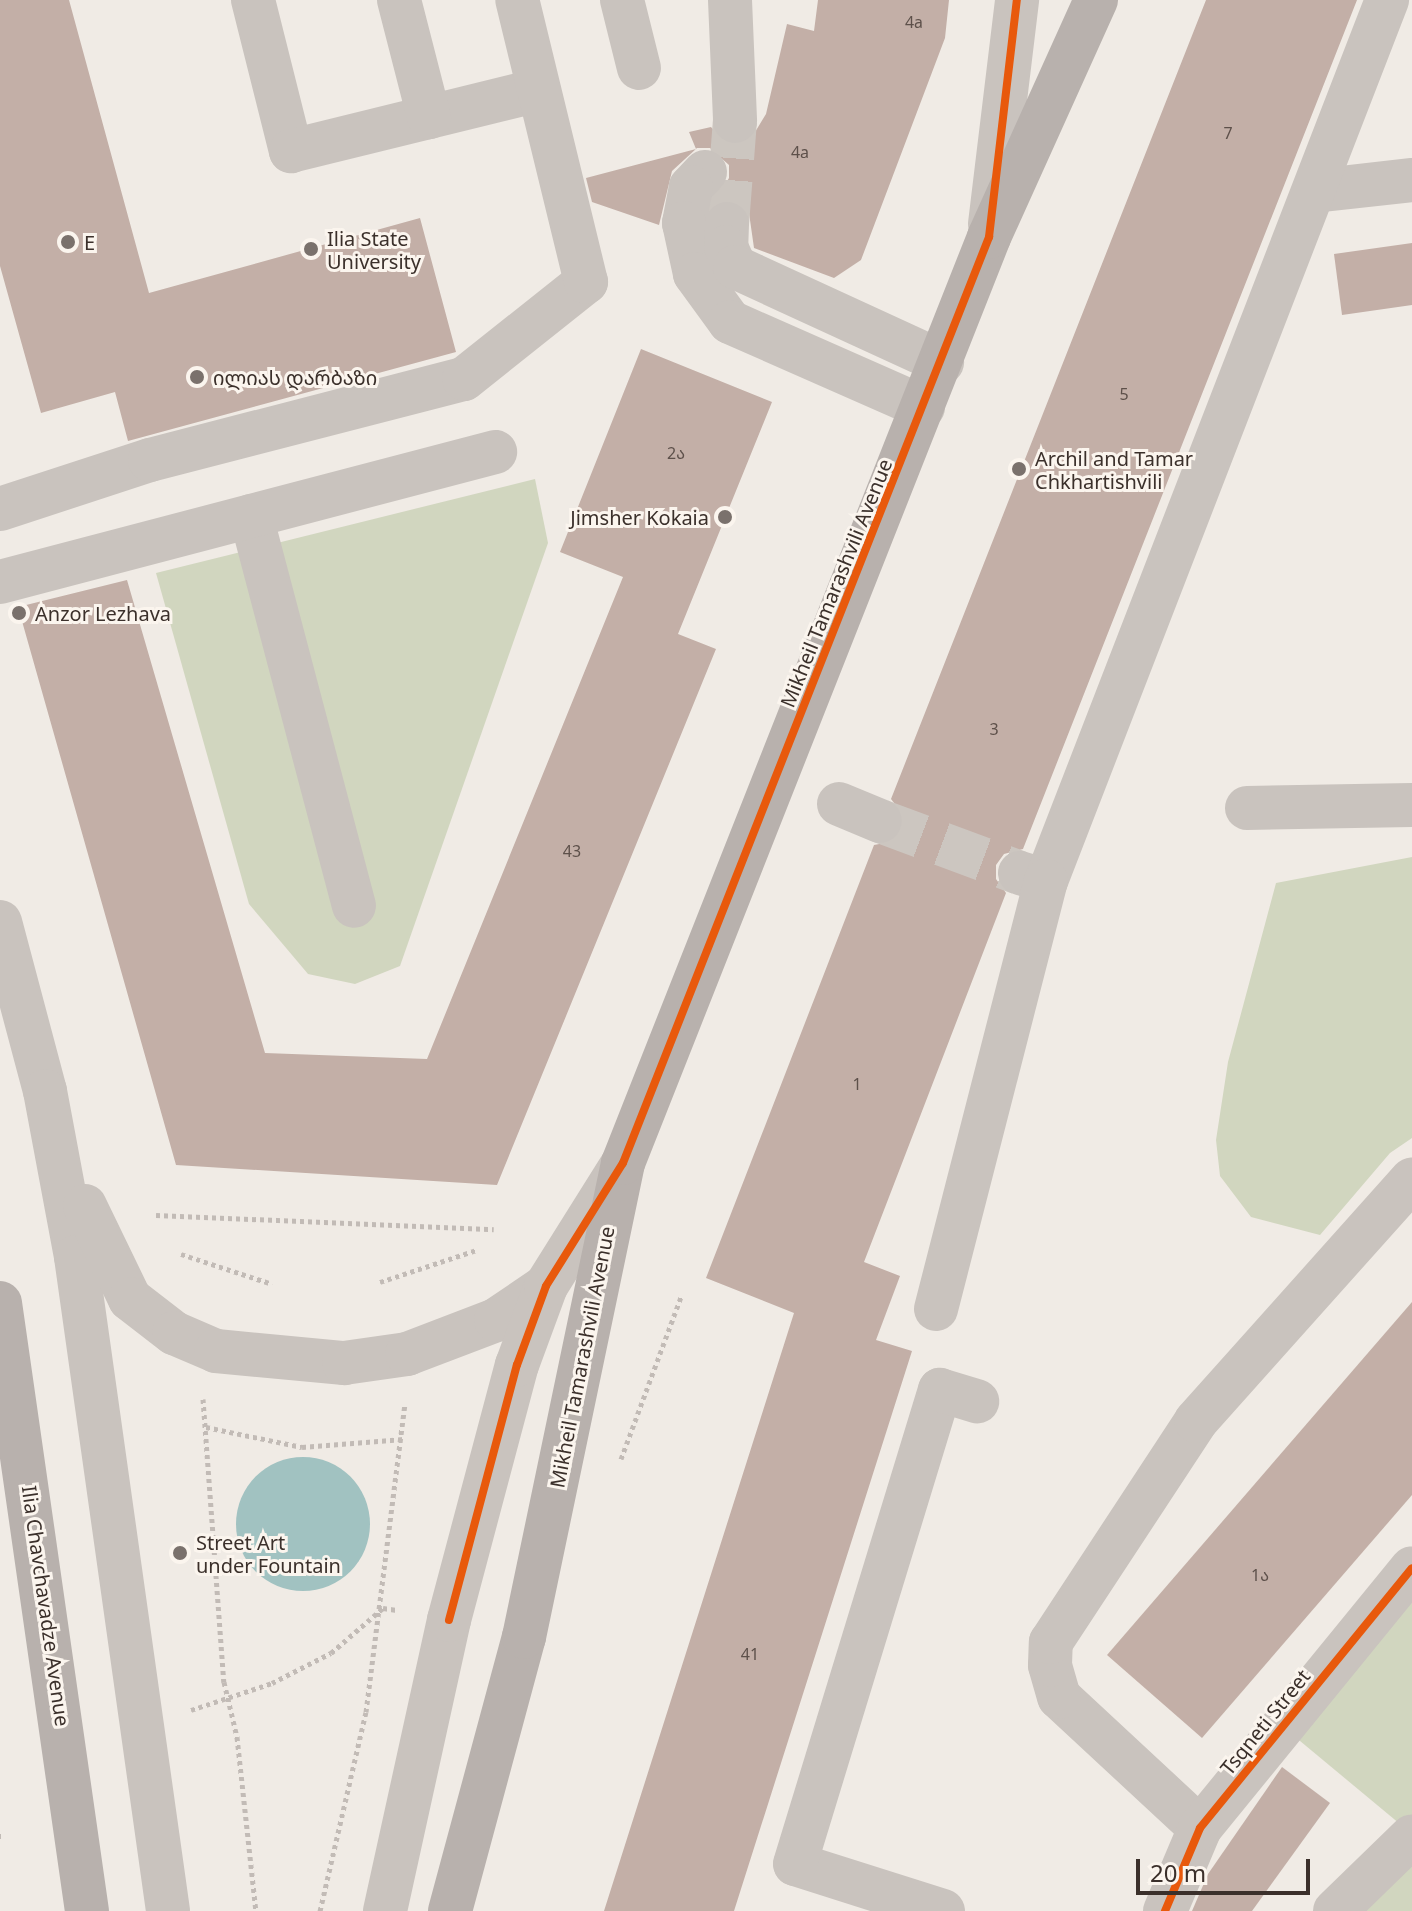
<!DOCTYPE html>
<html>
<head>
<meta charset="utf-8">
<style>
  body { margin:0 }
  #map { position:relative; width:1412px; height:1911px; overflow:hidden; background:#f0ebe5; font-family:"Noto Sans","Noto Sans Georgian",sans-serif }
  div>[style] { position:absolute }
  .green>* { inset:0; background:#d1d6bf }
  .water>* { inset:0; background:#a1c2c1 }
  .round { border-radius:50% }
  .building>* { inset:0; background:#c3afa7 }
  .minor-tunnel>* { height:44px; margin-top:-22px; transform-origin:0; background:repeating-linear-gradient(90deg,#ccc6c0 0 44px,transparent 0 66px) }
  .path>* { height:5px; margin-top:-2.5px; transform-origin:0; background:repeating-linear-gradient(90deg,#c2bbb6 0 4px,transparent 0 8px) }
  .minor>* { height:44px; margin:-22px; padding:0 22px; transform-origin:22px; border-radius:22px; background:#c9c3be }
  .major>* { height:44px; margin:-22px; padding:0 22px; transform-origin:22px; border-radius:22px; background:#b8b1ad }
  .cycleway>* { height:8px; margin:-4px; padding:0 4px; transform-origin:4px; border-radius:4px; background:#e8590c }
  .dots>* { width:22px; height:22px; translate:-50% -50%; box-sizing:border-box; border:4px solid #fbf5ee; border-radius:50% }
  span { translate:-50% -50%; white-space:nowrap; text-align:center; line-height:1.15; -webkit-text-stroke:6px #fbf5ee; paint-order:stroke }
  .number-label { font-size:16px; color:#5d504a }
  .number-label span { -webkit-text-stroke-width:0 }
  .poi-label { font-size:20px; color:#3b302b }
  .left { translate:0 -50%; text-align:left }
  .right { translate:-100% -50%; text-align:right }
  .street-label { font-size:20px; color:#3b302b }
  .scale { position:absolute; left:1136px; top:1859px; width:174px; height:36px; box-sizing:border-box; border:4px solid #3b302b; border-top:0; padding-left:10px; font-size:24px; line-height:28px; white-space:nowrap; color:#3b302b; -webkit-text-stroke:6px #fbf5ee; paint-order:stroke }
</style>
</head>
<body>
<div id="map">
  <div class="green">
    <i style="clip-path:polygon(535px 479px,548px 543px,400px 966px,355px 984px,308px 974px,249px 904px,156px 573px)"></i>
    <i style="clip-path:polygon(1412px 857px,1412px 1138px,1390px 1153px,1320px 1235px,1251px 1217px,1220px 1176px,1216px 1140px,1228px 1062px,1276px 883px)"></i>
    <i style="clip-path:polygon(1412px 1568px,1412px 1834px,1282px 1726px)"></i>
    <i style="clip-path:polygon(1412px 1836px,1412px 1911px,1335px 1911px)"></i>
  </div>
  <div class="water">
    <i class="round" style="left:236px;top:1457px;width:134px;height:134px"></i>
  </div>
  <div class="building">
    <i style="clip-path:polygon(0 0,69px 0,149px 293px,420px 218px,456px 352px,128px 441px,115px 392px,41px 413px,0 266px)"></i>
    <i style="clip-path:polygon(818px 0,949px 0,945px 38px,861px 260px,834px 278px,754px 248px,749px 213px,741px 203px,713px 204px,729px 178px,729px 165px,710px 148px,697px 148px,672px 171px,659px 225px,592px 202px,586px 178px,696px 149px,689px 132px,711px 127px,724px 143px,749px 142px,766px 114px,787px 24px,814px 31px)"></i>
    <i style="clip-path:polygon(1206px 0,1357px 0,1023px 849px,1004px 854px,996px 865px,996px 879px,1006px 893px,864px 1262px,900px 1276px,876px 1340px,912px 1351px,734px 1911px,604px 1911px,794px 1313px,706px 1278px,874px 845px,895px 841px,903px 830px,905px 817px,891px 799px)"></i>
    <i style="clip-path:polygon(1412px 243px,1412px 305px,1342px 315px,1334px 254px)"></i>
    <i style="clip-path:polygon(641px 349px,772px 402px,678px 634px,716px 649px,497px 1185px,176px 1165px,18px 607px,127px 580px,265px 1053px,427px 1059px,623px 577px,560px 552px)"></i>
    <i style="clip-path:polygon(1412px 1302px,1412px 1495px,1202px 1738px,1107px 1655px)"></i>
    <i style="clip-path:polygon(1282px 1767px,1330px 1803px,1252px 1911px,1192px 1911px,1208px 1874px)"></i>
  </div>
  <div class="minor-tunnel">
    <i style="left:727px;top:224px;width:103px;rotate:-85.6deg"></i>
    <i style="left:880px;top:821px;width:149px;rotate:20.4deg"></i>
  </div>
  <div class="path">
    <i style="left:156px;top:1215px;width:338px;rotate:2.4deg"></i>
    <i style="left:181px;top:1254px;width:96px;rotate:18.2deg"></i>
    <i style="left:380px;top:1282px;width:102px;rotate:-18.3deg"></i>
    <i style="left:203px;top:1399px;width:284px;rotate:85.8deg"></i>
    <i style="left:224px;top:1682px;width:57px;rotate:76.7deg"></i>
    <i style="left:237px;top:1737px;width:175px;rotate:83.8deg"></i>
    <i style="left:206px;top:1427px;width:98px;rotate:11.8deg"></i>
    <i style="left:302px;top:1447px;width:102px;rotate:-4.5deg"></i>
    <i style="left:621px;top:1459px;width:173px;rotate:-69.7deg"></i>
    <i style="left:191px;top:1710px;width:85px;rotate:-18.4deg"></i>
    <i style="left:272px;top:1683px;width:66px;rotate:-27deg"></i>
    <i style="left:331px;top:1653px;width:69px;rotate:-40.9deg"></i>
    <i style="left:383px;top:1608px;width:14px;rotate:8deg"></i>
    <i style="left:0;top:1836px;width:1px"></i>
    <i style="left:320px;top:1911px;width:204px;rotate:-77deg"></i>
    <i style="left:366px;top:1712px;width:309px;rotate:-82.8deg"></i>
  </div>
  <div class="minor">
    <i style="left:253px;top:0;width:156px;rotate:75.9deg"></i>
    <i style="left:291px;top:151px;width:255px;rotate:-13.8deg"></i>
    <i style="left:399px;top:0;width:121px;rotate:75.6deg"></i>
    <i style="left:622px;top:0;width:70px;rotate:76deg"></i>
    <i style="left:730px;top:0;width:121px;rotate:87.6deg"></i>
    <i style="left:705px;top:172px;width:21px;rotate:133deg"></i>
    <i style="left:691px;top:187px;width:37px;rotate:101deg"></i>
    <i style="left:684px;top:223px;width:52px;rotate:77.8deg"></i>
    <i style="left:695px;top:274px;width:59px;rotate:53.9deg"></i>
    <i style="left:730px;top:322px;width:211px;rotate:23.8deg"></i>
    <i style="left:1314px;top:191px;width:99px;rotate:-6.4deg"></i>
    <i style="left:727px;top:224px;width:23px;rotate:92deg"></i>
    <i style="left:726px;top:247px;width:22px;rotate:66deg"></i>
    <i style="left:735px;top:267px;width:228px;rotate:24.7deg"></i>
    <i style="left:990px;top:224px;width:226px;rotate:-83.1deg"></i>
    <i style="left:0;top:509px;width:158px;rotate:-18.1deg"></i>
    <i style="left:150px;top:460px;width:324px;rotate:-14.5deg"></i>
    <i style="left:464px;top:379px;width:156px;rotate:-38.5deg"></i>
    <i style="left:586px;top:282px;width:290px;rotate:-103.7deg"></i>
    <i style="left:251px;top:516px;width:403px;rotate:75.2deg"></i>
    <i style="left:0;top:582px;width:512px;rotate:-14.72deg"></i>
    <i style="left:839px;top:804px;width:44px;rotate:22.5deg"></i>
    <i style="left:1247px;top:808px;width:165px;rotate:-1deg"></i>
    <i style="left:1020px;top:873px;width:27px;rotate:17deg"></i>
    <i style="left:1046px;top:881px;width:945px;rotate:-68.84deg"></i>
    <i style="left:0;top:922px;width:175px;rotate:75.1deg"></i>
    <i style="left:45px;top:1091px;width:169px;rotate:79.4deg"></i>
    <i style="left:76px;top:1257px;width:660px;rotate:81.99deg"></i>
    <i style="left:85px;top:1206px;width:103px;rotate:64.2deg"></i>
    <i style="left:130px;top:1299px;width:56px;rotate:37.7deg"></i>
    <i style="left:174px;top:1333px;width:46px;rotate:23.2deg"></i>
    <i style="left:216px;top:1351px;width:129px;rotate:5.4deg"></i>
    <i style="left:344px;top:1363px;width:64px;rotate:-8.1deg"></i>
    <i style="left:407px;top:1354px;width:95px;rotate:-20.9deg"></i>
    <i style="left:496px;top:1320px;width:60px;rotate:-34.2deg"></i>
    <i style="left:936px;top:1309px;width:442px;rotate:-75.6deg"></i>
    <i style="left:1200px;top:1828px;width:192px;rotate:-137.1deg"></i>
    <i style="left:1059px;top:1697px;width:33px;rotate:-106deg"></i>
    <i style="left:1050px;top:1665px;width:23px;rotate:-88deg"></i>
    <i style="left:1051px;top:1642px;width:264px;rotate:-56.7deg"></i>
    <i style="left:1196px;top:1421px;width:324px;rotate:-48.2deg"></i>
    <i style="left:385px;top:1911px;width:298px;rotate:-77.6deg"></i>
    <i style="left:449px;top:1620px;width:264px;rotate:-75.1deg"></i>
    <i style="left:517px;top:1365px;width:84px;rotate:-69.8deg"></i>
    <i style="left:546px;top:1286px;width:139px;rotate:-57.9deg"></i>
    <i style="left:943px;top:1911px;width:155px;rotate:-162.4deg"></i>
    <i style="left:795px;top:1864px;width:496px;rotate:-73deg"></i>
    <i style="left:940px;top:1390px;width:39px;rotate:17deg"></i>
    <i style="left:1165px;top:1911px;width:90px;rotate:-67.1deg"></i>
    <i style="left:1200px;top:1828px;width:335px;rotate:-50.8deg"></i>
    <i style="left:1335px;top:1911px;width:107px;rotate:-44.2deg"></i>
  </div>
  <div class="major">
    <i style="left:0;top:1303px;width:614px;rotate:81.86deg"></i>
    <i style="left:450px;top:1911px;width:284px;rotate:-74.9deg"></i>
    <i style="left:524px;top:1637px;width:484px;rotate:-78.2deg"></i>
    <i style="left:623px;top:1163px;width:996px;rotate:-68.43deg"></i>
    <i style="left:989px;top:237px;width:260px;rotate:-65.7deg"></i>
  </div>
  <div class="cycleway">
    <i style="left:449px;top:1620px;width:264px;rotate:-75.1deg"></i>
    <i style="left:517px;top:1365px;width:84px;rotate:-69.8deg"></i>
    <i style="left:546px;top:1286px;width:145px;rotate:-58deg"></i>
    <i style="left:623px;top:1163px;width:996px;rotate:-68.43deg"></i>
    <i style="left:989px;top:237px;width:239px;rotate:-83.3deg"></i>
    <i style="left:1165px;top:1911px;width:90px;rotate:-67.1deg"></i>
    <i style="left:1200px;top:1828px;width:335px;rotate:-50.8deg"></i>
  </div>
  <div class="dots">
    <i style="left:68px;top:242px;background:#7a716c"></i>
    <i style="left:311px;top:249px;background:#7a716c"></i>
    <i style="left:197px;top:377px;background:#7a716c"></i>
    <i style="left:1019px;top:469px;background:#7a716c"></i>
    <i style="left:725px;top:517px;background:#7a716c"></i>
    <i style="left:19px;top:613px;background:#7a716c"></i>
    <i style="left:180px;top:1553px;background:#7a716c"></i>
  </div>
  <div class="number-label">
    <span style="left:914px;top:22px">4а</span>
    <span style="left:1228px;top:133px">7</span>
    <span style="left:800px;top:152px">4a</span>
    <span style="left:1124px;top:394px">5</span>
    <span style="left:676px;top:453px">2ა</span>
    <span style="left:994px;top:729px">3</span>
    <span style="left:572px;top:851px">43</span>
    <span style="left:857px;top:1084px">1</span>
    <span style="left:1260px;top:1575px">1ა</span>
    <span style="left:750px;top:1654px">41</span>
  </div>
  <div class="poi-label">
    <span class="left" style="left:327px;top:250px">Ilia State<br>University</span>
    <span class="left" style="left:84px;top:242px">E</span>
    <span class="left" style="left:213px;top:377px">ილიას დარბაზი</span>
    <span class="left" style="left:1035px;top:470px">Archil and Tamar<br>Chkhartishvili</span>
    <span class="right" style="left:709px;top:517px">Jimsher Kokaia</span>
    <span class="left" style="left:35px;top:613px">Anzor Lezhava</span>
    <span class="left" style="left:196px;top:1554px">Street Art<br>under Fountain</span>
  </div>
  <div class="street-label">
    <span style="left:836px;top:583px;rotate:-68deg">Mikheil Tamarashvili Avenue</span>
    <span style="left:582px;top:1357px;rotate:-79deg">Mikheil Tamarashvili Avenue</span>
    <span style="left:46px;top:1606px;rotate:82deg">Ilia Chavchavadze Avenue</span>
    <span style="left:1265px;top:1722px;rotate:-51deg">Tsqneti Street</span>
  </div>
  <div class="scale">20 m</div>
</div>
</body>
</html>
